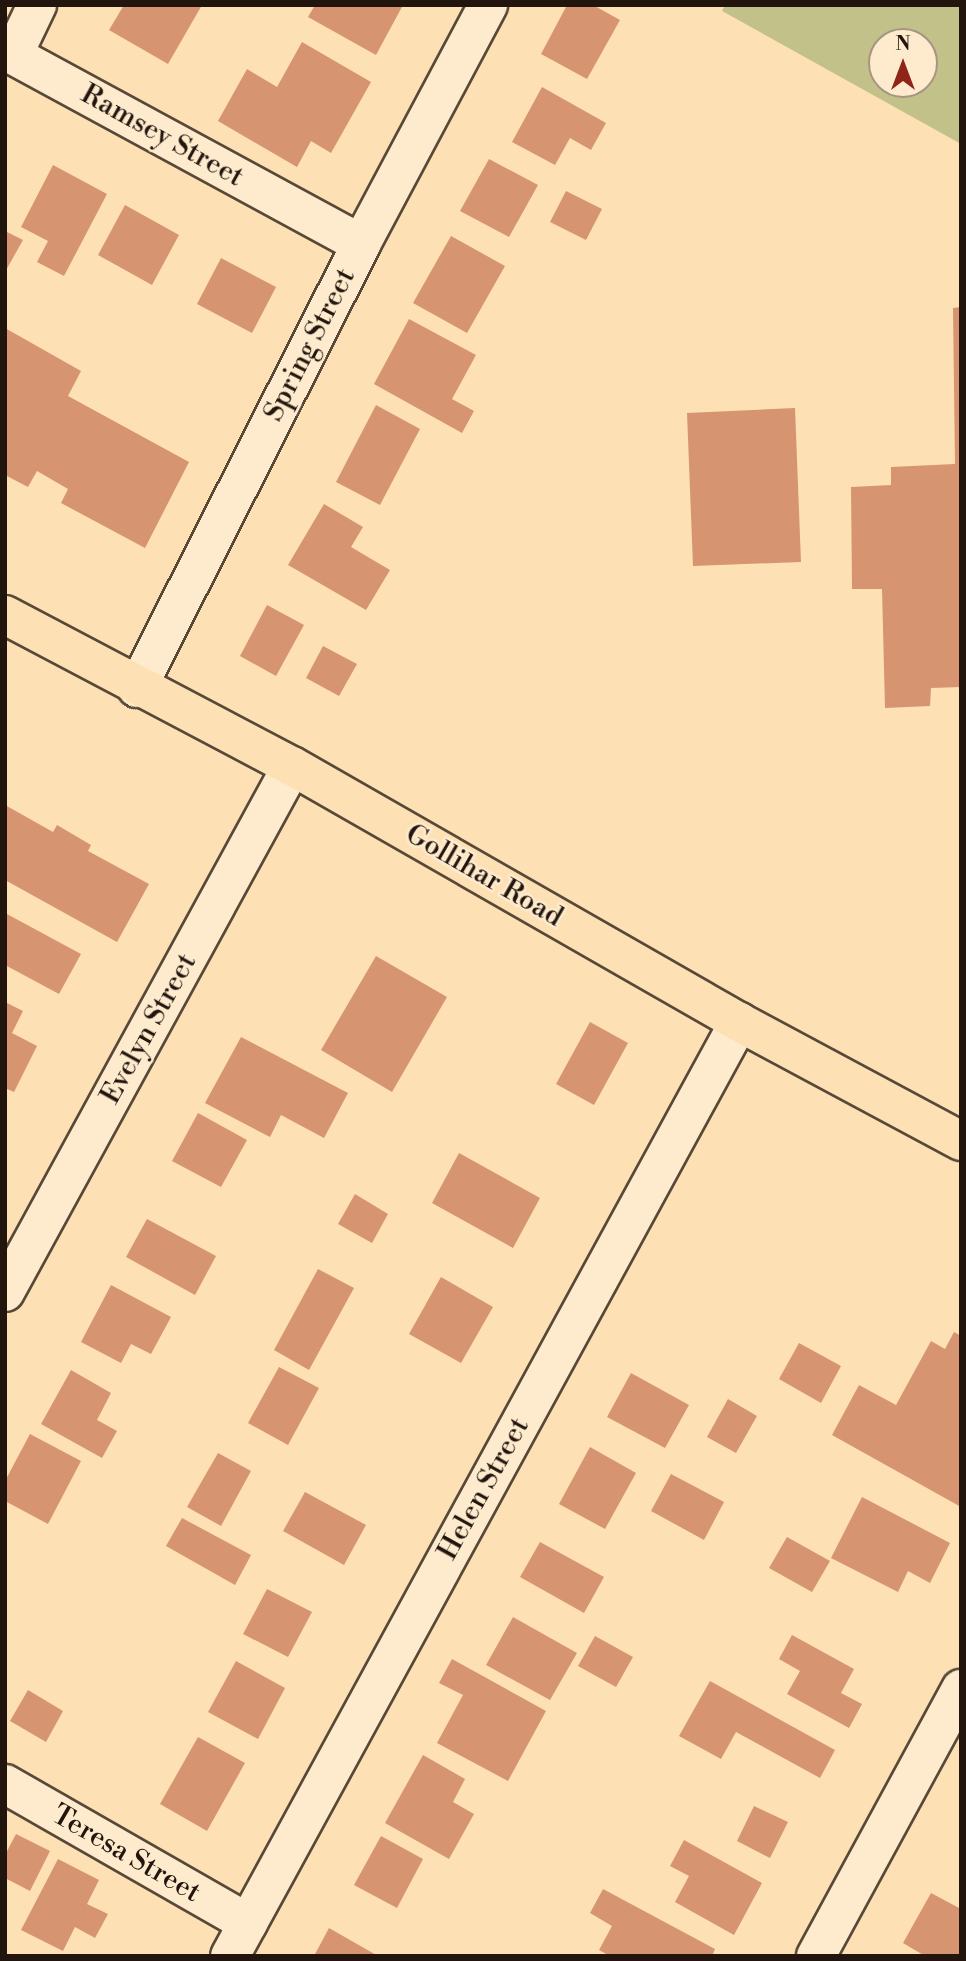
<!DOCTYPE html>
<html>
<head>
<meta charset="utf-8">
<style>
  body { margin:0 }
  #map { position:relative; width:966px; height:1961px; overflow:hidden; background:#fde0b4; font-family:"Libre Bodoni",serif }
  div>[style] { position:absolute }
  .green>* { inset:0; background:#c3c18a }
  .building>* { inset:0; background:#d69570 }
  .roads { filter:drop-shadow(2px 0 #584838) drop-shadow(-2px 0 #584838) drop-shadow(0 2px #584838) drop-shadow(0 -2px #584838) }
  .minor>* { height:38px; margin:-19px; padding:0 19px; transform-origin:19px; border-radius:19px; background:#feebce }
  .major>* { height:38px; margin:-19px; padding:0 19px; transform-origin:19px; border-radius:19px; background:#fde0b4 }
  span { translate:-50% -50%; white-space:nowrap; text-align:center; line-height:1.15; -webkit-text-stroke:5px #feebce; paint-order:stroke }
  .street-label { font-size:28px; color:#21150e }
  .frame { position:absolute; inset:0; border:7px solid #21150e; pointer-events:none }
  .north { position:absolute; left:868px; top:28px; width:70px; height:70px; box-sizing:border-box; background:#feebce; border:2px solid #a69581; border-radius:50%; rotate:0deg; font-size:19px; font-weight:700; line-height:28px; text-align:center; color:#21150e }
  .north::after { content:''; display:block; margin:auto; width:24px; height:32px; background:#8f2418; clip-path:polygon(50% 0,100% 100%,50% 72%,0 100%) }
</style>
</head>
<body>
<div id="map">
  <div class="green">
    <i style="clip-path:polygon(evenodd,725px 5px,961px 5px,961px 144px,722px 11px,725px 5px,882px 42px,924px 42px,924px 84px,882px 84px,882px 42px)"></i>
  </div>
  <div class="building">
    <i style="clip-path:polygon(124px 5px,202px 5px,168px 64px,109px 30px)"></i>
    <i style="clip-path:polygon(315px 5px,403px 5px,376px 55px,308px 17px)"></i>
    <i style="clip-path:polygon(567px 5px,593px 5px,620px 20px,587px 79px,541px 54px)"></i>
    <i style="clip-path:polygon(302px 42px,371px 82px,331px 153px,311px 141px,297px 167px,218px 121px,247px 69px,277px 87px)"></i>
    <i style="clip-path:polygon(542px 87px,606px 123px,591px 150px,570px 138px,555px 165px,512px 142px)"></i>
    <i style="clip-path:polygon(489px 159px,538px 185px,509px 237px,460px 211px)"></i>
    <i style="clip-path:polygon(53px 165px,107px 194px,64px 276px,37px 262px,48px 241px,21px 227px)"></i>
    <i style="clip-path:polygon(566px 191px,602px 209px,586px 240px,550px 222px)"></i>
    <i style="clip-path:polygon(125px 205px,179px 235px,152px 285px,98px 255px)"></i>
    <i style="clip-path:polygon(5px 231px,23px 240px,5px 272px)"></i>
    <i style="clip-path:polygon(451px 236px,505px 266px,467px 333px,413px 303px)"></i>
    <i style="clip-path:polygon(221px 258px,276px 287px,252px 333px,197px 304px)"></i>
    <i style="clip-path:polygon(961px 307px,961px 687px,931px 688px,930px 706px,885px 708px,882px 589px,852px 589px,851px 487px,891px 485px,891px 467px,955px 464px,953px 308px)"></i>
    <i style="clip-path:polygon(409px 319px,476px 355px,452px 399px,474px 411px,462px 433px,374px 384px)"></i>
    <i style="clip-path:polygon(5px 328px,81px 371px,68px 396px,189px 462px,145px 548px,61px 503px,68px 489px,37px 471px,28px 487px,5px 475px)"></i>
    <i style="clip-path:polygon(376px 405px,420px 429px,380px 505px,336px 482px)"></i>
    <i style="clip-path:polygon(795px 408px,801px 562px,693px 566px,687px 413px)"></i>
    <i style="clip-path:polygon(324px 504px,363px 527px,351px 547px,390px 570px,366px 610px,288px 565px)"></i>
    <i style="clip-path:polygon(267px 605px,304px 625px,276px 676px,240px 656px)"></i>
    <i style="clip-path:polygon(323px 646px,357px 664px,339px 696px,306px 678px)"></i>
    <i style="clip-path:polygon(5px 805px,53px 832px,57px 825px,91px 845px,88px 851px,149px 884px,117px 942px,5px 880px)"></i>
    <i style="clip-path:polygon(5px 913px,81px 954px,59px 994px,5px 965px)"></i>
    <i style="clip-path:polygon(376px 956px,447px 997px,392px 1092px,321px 1050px)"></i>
    <i style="clip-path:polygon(5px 1002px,23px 1011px,12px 1033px,37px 1046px,14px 1092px,5px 1088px)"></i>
    <i style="clip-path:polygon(590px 1022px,628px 1043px,594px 1105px,556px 1084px)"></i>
    <i style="clip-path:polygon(241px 1037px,348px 1093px,324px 1138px,281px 1115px,270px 1137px,205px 1103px)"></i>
    <i style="clip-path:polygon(198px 1113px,247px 1140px,221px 1187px,172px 1161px)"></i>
    <i style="clip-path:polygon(459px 1153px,540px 1198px,513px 1248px,432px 1203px)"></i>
    <i style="clip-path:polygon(355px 1194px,388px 1214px,372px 1243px,338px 1224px)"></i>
    <i style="clip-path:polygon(147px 1219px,216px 1256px,195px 1295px,126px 1257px)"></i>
    <i style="clip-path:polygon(318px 1269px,354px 1288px,309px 1370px,274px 1350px)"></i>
    <i style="clip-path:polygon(441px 1277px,493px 1307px,461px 1363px,409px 1334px)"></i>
    <i style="clip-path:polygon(111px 1285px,171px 1317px,151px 1354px,131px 1344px,121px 1363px,81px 1342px)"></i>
    <i style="clip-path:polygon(954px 1332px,961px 1336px,961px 1507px,832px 1435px,859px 1385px,896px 1405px,931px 1341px,945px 1349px)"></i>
    <i style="clip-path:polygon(799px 1343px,841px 1366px,821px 1403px,779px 1379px)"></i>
    <i style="clip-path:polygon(279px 1367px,319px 1388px,288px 1445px,248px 1423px)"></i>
    <i style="clip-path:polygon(71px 1370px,111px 1393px,97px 1420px,117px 1431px,102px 1458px,41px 1424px)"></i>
    <i style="clip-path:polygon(631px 1373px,689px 1405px,665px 1448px,607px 1417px)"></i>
    <i style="clip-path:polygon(728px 1399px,757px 1416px,736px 1453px,707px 1437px)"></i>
    <i style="clip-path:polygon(30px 1434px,81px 1461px,48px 1524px,5px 1501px,5px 1481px)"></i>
    <i style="clip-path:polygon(590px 1447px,636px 1473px,605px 1529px,559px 1504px)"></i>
    <i style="clip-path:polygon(218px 1453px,251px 1471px,221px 1526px,187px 1507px)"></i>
    <i style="clip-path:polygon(671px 1474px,724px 1502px,704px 1540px,651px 1511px)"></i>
    <i style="clip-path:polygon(305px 1492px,366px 1525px,344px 1565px,283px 1531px)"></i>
    <i style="clip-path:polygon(862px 1497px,950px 1543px,930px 1583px,908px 1571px,898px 1592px,831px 1558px)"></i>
    <i style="clip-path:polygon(182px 1518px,251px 1555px,235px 1585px,166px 1546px)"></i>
    <i style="clip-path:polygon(787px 1537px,830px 1561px,812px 1592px,769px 1568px)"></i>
    <i style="clip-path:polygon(540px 1542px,604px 1577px,584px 1613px,520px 1577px)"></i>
    <i style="clip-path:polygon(267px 1589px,312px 1612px,288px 1657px,243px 1634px)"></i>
    <i style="clip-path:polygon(513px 1617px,577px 1653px,550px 1700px,486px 1665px)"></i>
    <i style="clip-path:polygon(792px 1635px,854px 1669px,841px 1693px,862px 1704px,849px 1728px,787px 1694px,800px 1671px,779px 1659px)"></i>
    <i style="clip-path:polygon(595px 1636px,633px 1657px,616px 1687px,578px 1666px)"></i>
    <i style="clip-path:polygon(452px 1659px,546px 1711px,508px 1781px,437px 1743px,463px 1695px,439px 1683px)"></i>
    <i style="clip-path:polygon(236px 1661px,285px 1688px,258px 1739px,208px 1712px)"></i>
    <i style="clip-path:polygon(710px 1681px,835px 1750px,820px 1778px,736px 1732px,721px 1759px,679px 1736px)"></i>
    <i style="clip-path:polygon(28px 1690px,63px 1711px,46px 1742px,10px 1721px)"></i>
    <i style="clip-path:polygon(198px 1737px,245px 1763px,207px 1831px,160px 1804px)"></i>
    <i style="clip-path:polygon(423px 1755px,465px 1779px,453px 1802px,474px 1814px,449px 1859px,385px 1823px)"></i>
    <i style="clip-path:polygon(754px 1806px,788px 1822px,770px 1858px,737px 1841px)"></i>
    <i style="clip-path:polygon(16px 1834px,50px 1851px,30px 1891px,5px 1878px,5px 1855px)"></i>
    <i style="clip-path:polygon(381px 1836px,423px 1859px,397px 1908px,354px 1885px)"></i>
    <i style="clip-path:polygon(684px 1840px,762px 1883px,734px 1935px,675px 1902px,689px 1876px,670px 1866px)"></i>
    <i style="clip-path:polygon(58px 1859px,99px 1880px,87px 1904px,108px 1914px,95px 1938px,75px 1927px,63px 1951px,21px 1930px)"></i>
    <i style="clip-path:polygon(603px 1889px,715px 1949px,712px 1956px,610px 1956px,599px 1950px,612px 1926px,590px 1913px)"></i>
    <i style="clip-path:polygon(931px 1893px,961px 1909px,961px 1956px,925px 1956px,903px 1943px)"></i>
    <i style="clip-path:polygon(329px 1928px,378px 1956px,314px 1956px)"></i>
  </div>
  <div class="roads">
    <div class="minor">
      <i style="left:37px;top:5px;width:55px;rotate:115.6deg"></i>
      <i style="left:13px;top:55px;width:396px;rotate:28.5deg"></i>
      <i style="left:137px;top:688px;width:497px;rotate:-63.2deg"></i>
      <i style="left:361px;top:244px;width:271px;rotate:-62deg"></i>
      <i style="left:5px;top:1292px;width:599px;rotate:-61.38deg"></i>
      <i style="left:5px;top:1784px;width:280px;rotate:29.8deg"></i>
      <i style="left:230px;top:1956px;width:1064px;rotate:-61.41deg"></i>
      <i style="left:816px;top:1956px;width:304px;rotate:-61.5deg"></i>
    </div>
    <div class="major">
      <i style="left:5px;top:615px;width:324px;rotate:27.8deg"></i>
      <i style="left:292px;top:766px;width:515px;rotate:29.8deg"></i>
      <i style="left:739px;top:1022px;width:252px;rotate:28.2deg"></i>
    </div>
  </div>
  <div class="street-label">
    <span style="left:162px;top:136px;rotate:29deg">Ramsey Street</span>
    <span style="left:310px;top:345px;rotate:-63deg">Spring Street</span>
    <span style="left:484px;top:876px;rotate:30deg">Gollihar Road</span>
    <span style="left:149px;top:1029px;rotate:-61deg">Evelyn Street</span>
    <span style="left:484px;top:1489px;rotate:-61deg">Helen Street</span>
    <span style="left:126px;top:1854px;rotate:30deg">Teresa Street</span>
  </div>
  <div class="frame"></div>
  <div class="north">N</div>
</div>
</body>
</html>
